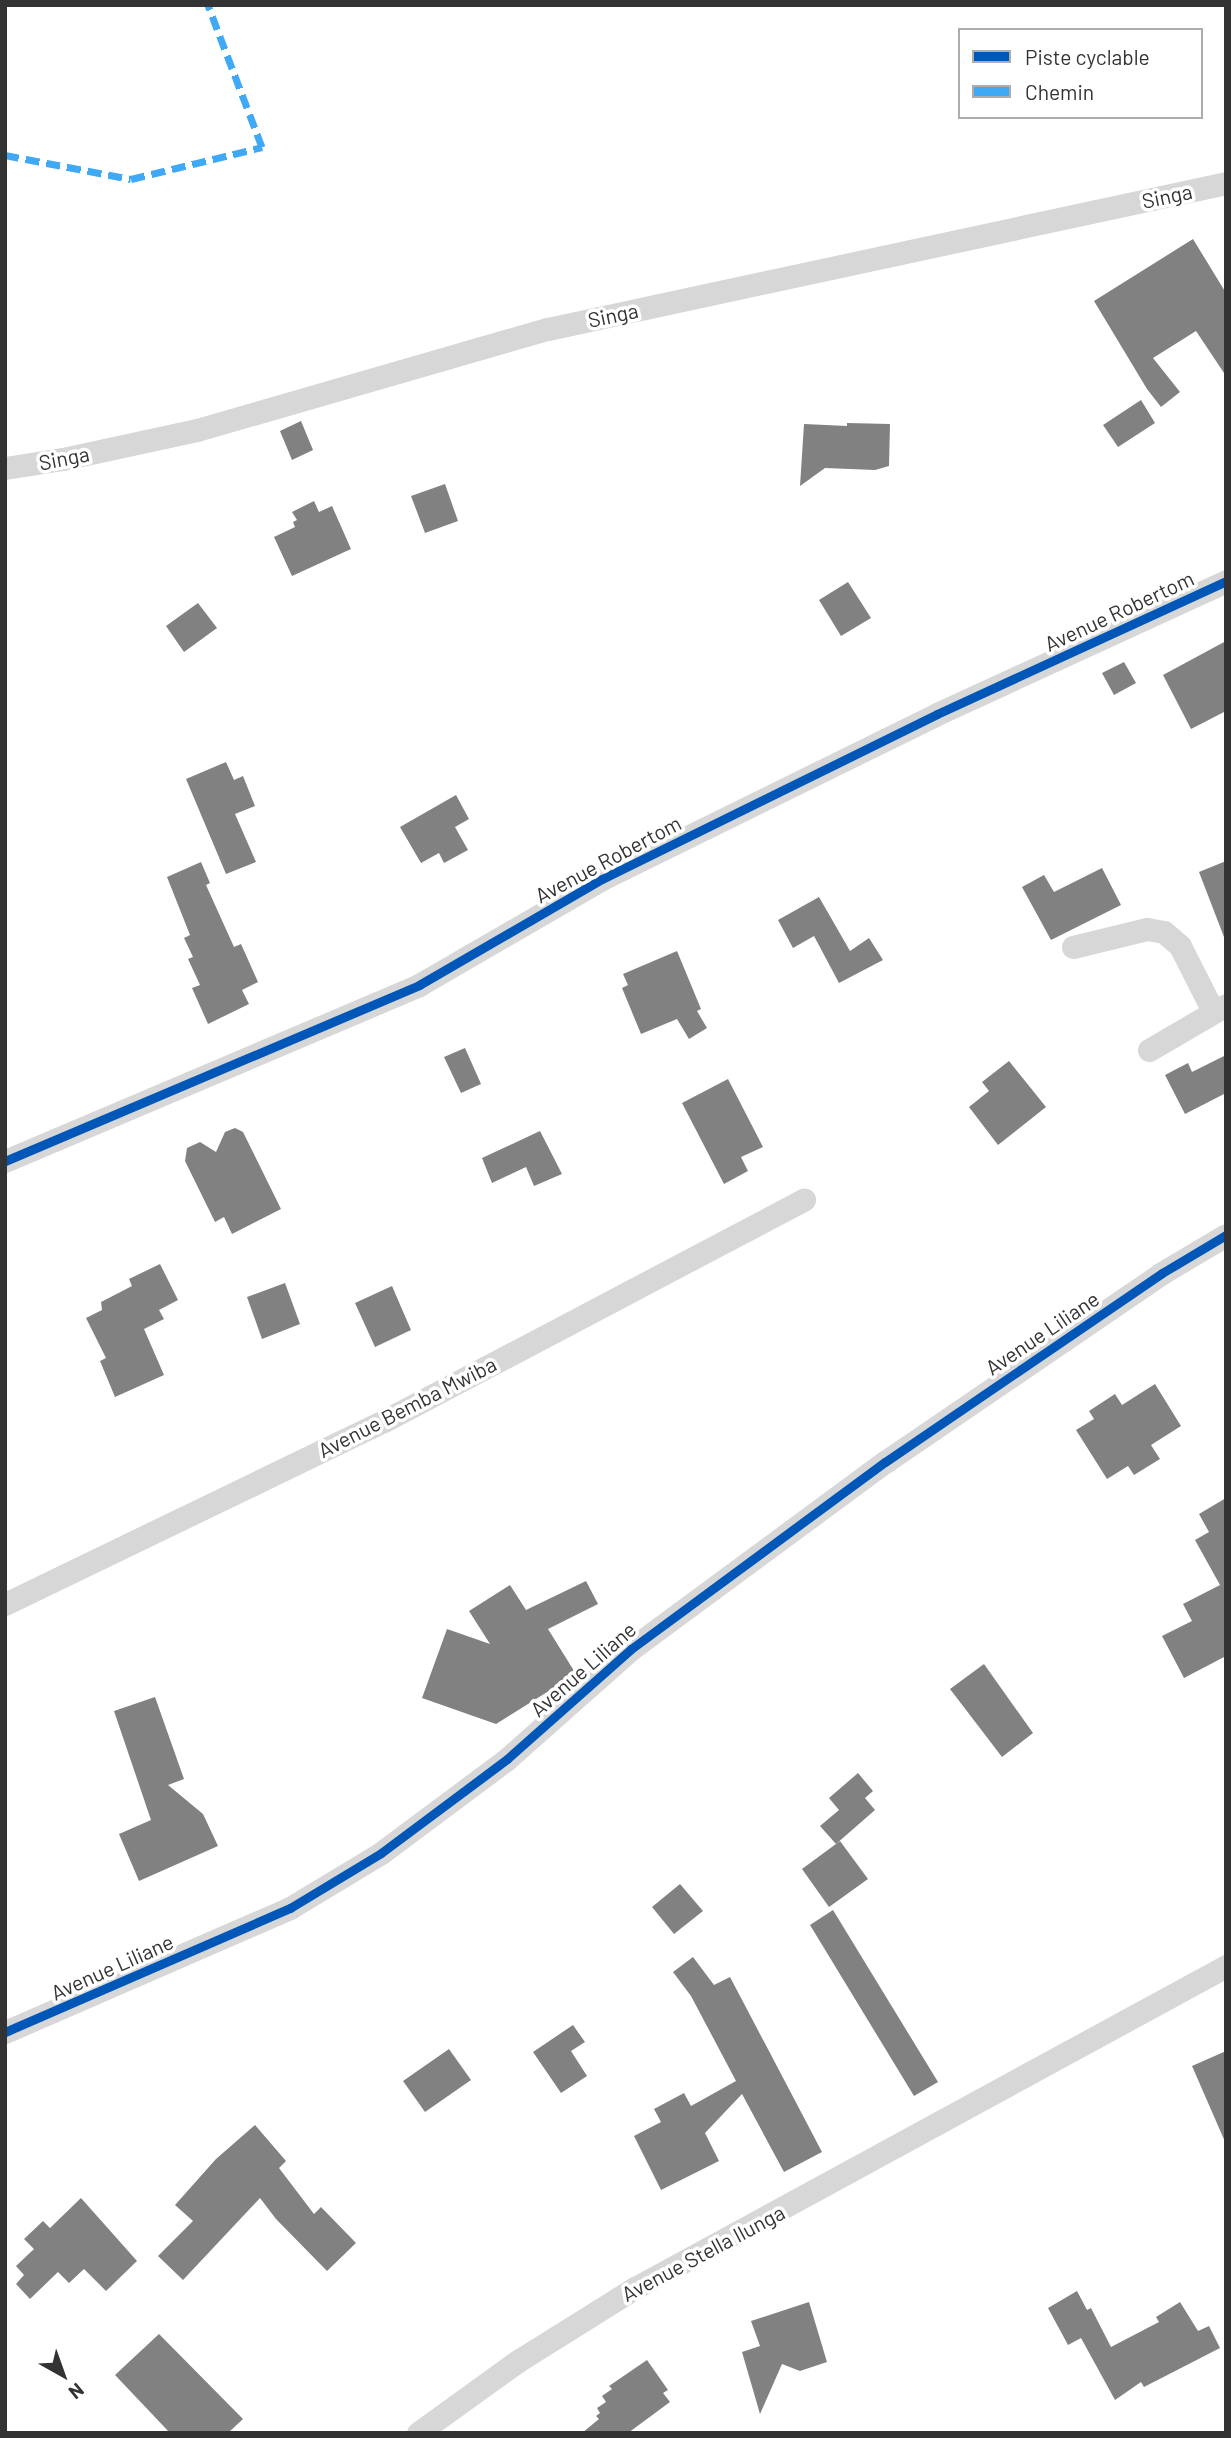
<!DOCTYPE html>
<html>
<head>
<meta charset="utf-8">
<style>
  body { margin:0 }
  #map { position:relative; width:1231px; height:2438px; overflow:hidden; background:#fff; font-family:Barlow,sans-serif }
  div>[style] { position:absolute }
  .building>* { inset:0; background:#818181 }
  .street>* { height:23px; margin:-11.5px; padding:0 11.5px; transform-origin:11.5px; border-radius:11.5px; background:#d7d7d7 }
  .quiet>* { height:7px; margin-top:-3.5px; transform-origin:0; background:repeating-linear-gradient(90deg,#3fa9f5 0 14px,transparent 0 21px) }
  .cycleway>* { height:9px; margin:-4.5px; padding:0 4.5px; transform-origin:4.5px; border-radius:4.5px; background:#0057b8 }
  span { translate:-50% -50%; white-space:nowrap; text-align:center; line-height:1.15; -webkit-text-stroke:7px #fff; paint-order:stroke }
  .street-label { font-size:21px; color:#333 }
  .frame { position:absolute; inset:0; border:7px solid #333; pointer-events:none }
  .legend { position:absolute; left:958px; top:28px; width:245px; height:91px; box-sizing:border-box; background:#fff; border:2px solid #adadad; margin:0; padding:9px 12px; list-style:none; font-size:21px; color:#333 }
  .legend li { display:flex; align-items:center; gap:14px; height:35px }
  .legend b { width:35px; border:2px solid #adadad }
  .north { position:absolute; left:28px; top:2340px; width:70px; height:70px; -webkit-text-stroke:5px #fff; paint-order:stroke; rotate:140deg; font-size:19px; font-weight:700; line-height:28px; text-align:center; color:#333 }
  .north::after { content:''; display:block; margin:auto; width:24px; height:32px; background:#333; clip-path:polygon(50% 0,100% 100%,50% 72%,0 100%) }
</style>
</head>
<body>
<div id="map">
  <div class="building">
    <i style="clip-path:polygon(1193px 239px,1226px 293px,1226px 376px,1196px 331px,1153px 358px,1180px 392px,1161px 407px,1147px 389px,1094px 301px)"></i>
    <i style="clip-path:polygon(1141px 400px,1155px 423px,1118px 447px,1103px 425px)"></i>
    <i style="clip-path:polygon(301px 421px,313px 450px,292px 460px,280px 431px)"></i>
    <i style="clip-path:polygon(847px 423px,890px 424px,889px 466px,875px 470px,825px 468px,800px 486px,804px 424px,847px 426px)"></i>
    <i style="clip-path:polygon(445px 484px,458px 521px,425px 533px,411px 496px)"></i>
    <i style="clip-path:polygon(314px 501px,319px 512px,332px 506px,351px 549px,292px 576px,274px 537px,295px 527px,293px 522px,297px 520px,292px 512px)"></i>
    <i style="clip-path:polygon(848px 582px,871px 618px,841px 636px,819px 600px)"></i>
    <i style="clip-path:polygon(198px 603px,217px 628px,184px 652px,166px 626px)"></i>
    <i style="clip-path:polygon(1226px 641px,1226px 711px,1191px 729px,1163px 675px)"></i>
    <i style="clip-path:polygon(1124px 662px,1136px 683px,1114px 695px,1102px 673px)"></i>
    <i style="clip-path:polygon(226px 762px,234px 780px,243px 776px,255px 806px,235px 814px,256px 862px,226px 874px,186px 779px)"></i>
    <i style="clip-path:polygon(456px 795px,469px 819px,455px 827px,468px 850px,444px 863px,439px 853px,421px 863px,400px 827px)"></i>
    <i style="clip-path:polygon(1226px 861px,1226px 937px,1224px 937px,1199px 872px)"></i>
    <i style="clip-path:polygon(201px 862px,210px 883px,206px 885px,234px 947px,241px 944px,258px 982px,242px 990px,249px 1004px,208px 1024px,192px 988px,200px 985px,188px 959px,193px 957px,184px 938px,190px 935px,167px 877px)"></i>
    <i style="clip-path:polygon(1102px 868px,1121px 905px,1051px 940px,1022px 887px,1044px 875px,1054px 892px)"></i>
    <i style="clip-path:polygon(819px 897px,850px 951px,869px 938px,883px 960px,839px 983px,814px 936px,793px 948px,778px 920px)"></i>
    <i style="clip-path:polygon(677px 951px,701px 1009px,697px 1011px,707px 1028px,689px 1039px,677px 1019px,641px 1034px,622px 988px,628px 985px,623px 974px)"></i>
    <i style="clip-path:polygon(465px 1048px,481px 1084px,461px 1093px,444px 1057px)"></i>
    <i style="clip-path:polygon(1226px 1055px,1226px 1093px,1185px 1114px,1165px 1075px,1188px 1063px,1192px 1072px)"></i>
    <i style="clip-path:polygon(1009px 1061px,1046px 1107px,998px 1145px,969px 1107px,989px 1091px,982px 1082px)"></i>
    <i style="clip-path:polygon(728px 1079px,763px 1147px,741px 1157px,748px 1171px,724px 1184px,682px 1103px)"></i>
    <i style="clip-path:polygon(235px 1128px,243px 1132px,281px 1209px,232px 1234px,224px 1217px,215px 1222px,185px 1161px,187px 1148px,200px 1142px,216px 1152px,225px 1132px)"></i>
    <i style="clip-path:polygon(540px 1131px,562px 1174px,534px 1186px,526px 1167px,492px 1183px,482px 1158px)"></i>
    <i style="clip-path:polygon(160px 1264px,178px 1300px,159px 1310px,164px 1319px,144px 1329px,164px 1375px,115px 1397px,100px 1361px,106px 1358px,86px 1318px,102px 1310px,101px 1302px,132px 1286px,129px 1279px)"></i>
    <i style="clip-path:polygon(285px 1283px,300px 1324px,262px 1339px,247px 1297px)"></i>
    <i style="clip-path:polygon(392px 1286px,411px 1330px,375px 1347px,355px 1303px)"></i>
    <i style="clip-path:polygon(1155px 1384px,1181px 1426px,1151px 1445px,1160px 1459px,1134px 1475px,1128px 1466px,1107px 1479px,1076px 1430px,1094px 1419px,1089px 1411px,1115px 1394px,1122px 1405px)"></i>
    <i style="clip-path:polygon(1226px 1498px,1226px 1656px,1184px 1678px,1162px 1636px,1192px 1621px,1183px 1604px,1220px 1585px,1195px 1540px,1209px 1532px,1199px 1514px)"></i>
    <i style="clip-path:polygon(586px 1581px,598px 1604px,548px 1629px,576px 1674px,496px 1724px,422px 1698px,447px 1629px,490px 1644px,469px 1611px,510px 1585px,526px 1610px)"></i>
    <i style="clip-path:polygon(984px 1664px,1033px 1733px,1002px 1757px,950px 1689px)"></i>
    <i style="clip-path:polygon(155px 1697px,184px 1779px,168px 1785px,203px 1814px,218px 1846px,139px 1881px,119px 1834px,151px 1820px,114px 1711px)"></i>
    <i style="clip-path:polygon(858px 1773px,873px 1791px,865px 1798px,875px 1810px,836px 1844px,820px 1826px,839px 1810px,829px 1798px)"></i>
    <i style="clip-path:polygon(840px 1841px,868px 1879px,829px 1907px,802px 1869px)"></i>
    <i style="clip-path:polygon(680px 1884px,703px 1911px,674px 1934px,652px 1907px)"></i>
    <i style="clip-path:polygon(833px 1910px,938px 2082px,914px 2096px,810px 1925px)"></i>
    <i style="clip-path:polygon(693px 1957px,714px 1985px,730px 1977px,822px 2152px,784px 2172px,742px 2094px,705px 2133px,719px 2161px,661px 2190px,634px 2136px,661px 2122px,654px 2109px,684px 2093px,691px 2106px,736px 2081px,691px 1996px,673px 1972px)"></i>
    <i style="clip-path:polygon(573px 2025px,585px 2042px,571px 2051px,587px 2076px,561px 2093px,533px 2052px)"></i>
    <i style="clip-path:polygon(449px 2049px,471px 2080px,425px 2112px,403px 2081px)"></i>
    <i style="clip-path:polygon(1226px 2051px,1226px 2144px,1192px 2066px)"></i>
    <i style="clip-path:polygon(255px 2125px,286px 2161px,279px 2168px,314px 2214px,321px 2207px,356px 2243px,327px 2271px,276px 2219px,260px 2198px,183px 2280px,158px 2256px,193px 2221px,175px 2205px,216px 2159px)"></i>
    <i style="clip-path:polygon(81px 2198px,137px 2261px,106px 2291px,84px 2269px,69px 2283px,58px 2272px,30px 2299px,16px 2284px,24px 2275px,16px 2266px,34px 2249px,24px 2239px,43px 2221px,50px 2228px)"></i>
    <i style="clip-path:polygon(1077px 2291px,1087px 2310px,1091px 2308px,1111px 2347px,1159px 2322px,1156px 2317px,1180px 2302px,1198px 2331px,1209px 2326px,1220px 2348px,1144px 2387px,1141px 2382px,1115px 2400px,1081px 2338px,1068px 2345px,1048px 2308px)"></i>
    <i style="clip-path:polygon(809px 2302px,827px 2362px,800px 2371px,782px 2364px,760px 2414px,742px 2352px,760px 2346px,751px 2321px)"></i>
    <i style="clip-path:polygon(159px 2334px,243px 2419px,228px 2433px,170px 2433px,115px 2375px)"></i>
    <i style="clip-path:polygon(647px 2360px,668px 2390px,663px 2393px,670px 2402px,628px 2433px,582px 2433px,599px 2419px,596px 2416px,600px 2413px,597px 2408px,606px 2402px,602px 2396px,612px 2389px,609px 2386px)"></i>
  </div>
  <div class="street">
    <i style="left:5px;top:468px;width:59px;rotate:-8.8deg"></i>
    <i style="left:63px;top:459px;width:137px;rotate:-12.2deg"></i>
    <i style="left:197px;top:430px;width:365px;rotate:-16.1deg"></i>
    <i style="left:548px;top:329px;width:694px;rotate:-12.15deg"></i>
    <i style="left:1073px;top:947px;width:76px;rotate:-13.7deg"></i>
    <i style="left:1147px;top:929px;width:17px;rotate:10deg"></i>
    <i style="left:1164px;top:932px;width:21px;rotate:41deg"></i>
    <i style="left:1180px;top:946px;width:73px;rotate:63.1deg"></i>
    <i style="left:1149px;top:1050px;width:89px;rotate:-30.3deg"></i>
    <i style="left:5px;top:1161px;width:450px;rotate:-23deg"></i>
    <i style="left:419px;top:985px;width:211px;rotate:-30.1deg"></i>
    <i style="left:602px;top:879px;width:373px;rotate:-26.2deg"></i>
    <i style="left:937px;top:714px;width:318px;rotate:-24.7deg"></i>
    <i style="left:5px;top:1604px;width:421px;rotate:-25.8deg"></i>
    <i style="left:384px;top:1421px;width:475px;rotate:-27.8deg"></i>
    <i style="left:5px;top:2032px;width:311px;rotate:-23.5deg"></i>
    <i style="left:290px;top:1908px;width:106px;rotate:-31.1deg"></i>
    <i style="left:381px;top:1853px;width:157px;rotate:-36.7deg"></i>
    <i style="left:507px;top:1759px;width:166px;rotate:-41.6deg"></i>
    <i style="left:631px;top:1649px;width:315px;rotate:-36.4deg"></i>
    <i style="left:885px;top:1462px;width:335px;rotate:-34.3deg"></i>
    <i style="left:1162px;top:1273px;width:74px;rotate:-30.7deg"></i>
    <i style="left:418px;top:2433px;width:123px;rotate:-35.8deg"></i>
    <i style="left:518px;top:2361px;width:138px;rotate:-32deg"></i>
    <i style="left:635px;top:2288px;width:673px;rotate:-28.58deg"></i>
  </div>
  <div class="quiet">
    <i style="left:5px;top:155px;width:128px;rotate:10.8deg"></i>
    <i style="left:131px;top:179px;width:135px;rotate:-13.7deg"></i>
    <i style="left:262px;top:147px;width:152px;rotate:-110.8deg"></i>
  </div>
  <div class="cycleway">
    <i style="left:5px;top:1161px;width:450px;rotate:-23deg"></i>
    <i style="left:419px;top:985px;width:211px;rotate:-30.1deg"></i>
    <i style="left:602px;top:879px;width:373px;rotate:-26.2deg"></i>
    <i style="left:937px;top:714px;width:318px;rotate:-24.7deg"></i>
    <i style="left:5px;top:2032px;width:311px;rotate:-23.5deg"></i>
    <i style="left:290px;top:1908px;width:106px;rotate:-31.1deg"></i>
    <i style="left:381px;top:1853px;width:157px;rotate:-36.7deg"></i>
    <i style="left:507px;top:1759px;width:166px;rotate:-41.6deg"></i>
    <i style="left:631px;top:1649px;width:315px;rotate:-36.4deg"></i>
    <i style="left:885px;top:1462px;width:335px;rotate:-34.3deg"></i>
    <i style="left:1162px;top:1273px;width:74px;rotate:-30.7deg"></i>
  </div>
  <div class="street-label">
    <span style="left:1167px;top:196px;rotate:-12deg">Singa</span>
    <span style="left:613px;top:315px;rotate:-12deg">Singa</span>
    <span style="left:64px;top:458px;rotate:-11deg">Singa</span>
    <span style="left:1119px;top:611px;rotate:-25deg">Avenue Robertom</span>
    <span style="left:608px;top:859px;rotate:-28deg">Avenue Robertom</span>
    <span style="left:1042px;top:1333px;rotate:-34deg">Avenue Liliane</span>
    <span style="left:407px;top:1407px;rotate:-27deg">Avenue Bemba Mwiba</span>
    <span style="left:583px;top:1669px;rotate:-41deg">Avenue Liliane</span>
    <span style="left:112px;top:1967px;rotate:-24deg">Avenue Liliane</span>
    <span style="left:703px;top:2253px;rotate:-28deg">Avenue Stella Ilunga</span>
  </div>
  <div class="frame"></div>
  <ul class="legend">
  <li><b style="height:9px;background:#0057b8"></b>Piste cyclable</li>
  <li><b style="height:9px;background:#3fa9f5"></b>Chemin</li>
  </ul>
  <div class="north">N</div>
</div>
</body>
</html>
